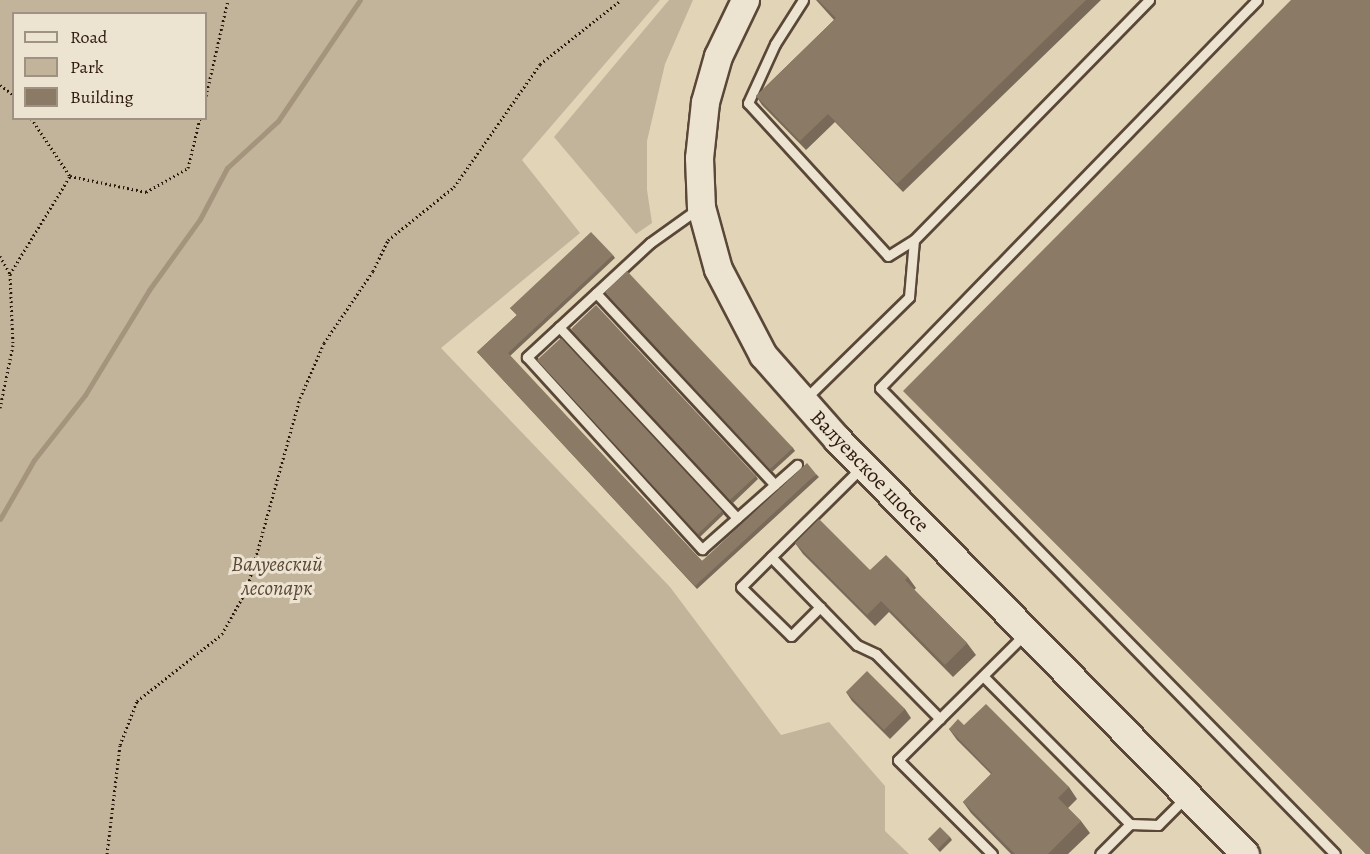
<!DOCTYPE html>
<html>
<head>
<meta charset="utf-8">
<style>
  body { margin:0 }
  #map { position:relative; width:1370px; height:854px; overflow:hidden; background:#e1d4b7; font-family:Alegreya,serif }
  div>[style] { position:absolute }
  .green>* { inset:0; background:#c2b49a }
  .stream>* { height:5px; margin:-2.5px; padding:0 2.5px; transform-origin:2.5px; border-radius:2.5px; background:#a4947e }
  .path>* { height:3px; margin-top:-1.5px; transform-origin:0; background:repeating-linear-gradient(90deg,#2d180e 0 1.5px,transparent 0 4.5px) }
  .roads { filter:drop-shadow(2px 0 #5a4738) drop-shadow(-2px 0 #5a4738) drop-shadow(0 2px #5a4738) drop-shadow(0 -2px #5a4738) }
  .service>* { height:9px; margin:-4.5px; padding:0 4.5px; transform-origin:4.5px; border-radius:4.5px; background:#ece3d0 }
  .secondary>* { height:27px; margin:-13.5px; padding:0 13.5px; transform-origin:13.5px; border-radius:13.5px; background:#ece3d0 }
  .wall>* { inset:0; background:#786958 }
  .building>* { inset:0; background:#8b7a66 }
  span { translate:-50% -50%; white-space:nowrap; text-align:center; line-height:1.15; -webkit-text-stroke:6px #ece3d0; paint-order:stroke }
  .street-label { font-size:21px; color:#2d180e }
  .park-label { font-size:21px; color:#5a4738; font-style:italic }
  .legend { position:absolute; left:12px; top:12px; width:195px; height:108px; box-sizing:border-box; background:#ece3d0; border:2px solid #a09282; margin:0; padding:8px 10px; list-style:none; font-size:18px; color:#2d180e }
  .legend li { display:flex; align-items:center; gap:12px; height:30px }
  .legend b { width:30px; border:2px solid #a09282 }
</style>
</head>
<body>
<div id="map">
  <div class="green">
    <i style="clip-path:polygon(evenodd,0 0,660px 0,522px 160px,580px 233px,441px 348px,670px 587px,781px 735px,829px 722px,885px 786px,885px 831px,909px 854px,0 854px,0 0,14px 14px,206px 14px,206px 118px,14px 118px,14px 14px)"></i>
    <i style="clip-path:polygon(669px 0,693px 0,665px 64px,647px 141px,647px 190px,652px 223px,636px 234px,554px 137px)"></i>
  </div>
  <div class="stream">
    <i style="left:0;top:519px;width:68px;rotate:-60deg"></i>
    <i style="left:34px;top:460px;width:83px;rotate:-51.9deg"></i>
    <i style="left:85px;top:395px;width:123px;rotate:-58.6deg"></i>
    <i style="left:149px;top:290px;width:87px;rotate:-54.3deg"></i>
    <i style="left:200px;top:219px;width:58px;rotate:-62.1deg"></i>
    <i style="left:227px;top:168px;width:69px;rotate:-42.7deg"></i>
    <i style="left:278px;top:121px;width:146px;rotate:-55.9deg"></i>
  </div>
  <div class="path">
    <i style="left:0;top:85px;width:17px;rotate:36deg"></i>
    <i style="left:206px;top:96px;width:98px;rotate:-77.1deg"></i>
    <i style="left:31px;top:118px;width:70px;rotate:56.1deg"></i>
    <i style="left:70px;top:176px;width:78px;rotate:11.9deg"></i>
    <i style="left:146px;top:192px;width:48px;rotate:-29.7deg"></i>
    <i style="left:188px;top:168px;width:51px;rotate:-76.5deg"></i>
    <i style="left:0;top:256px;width:21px;rotate:61deg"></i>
    <i style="left:10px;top:274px;width:71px;rotate:87.6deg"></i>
    <i style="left:13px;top:345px;width:64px;rotate:101.7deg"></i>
    <i style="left:10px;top:274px;width:115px;rotate:-58.5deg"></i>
    <i style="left:107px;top:854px;width:110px;rotate:-83.2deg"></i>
    <i style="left:120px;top:745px;width:47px;rotate:-68.9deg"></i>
    <i style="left:137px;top:701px;width:108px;rotate:-38.2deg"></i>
    <i style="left:222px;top:634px;width:51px;rotate:-60.9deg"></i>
    <i style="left:247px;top:589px;width:198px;rotate:-74.5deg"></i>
    <i style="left:300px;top:398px;width:60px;rotate:-66.4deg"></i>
    <i style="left:324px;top:343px;width:87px;rotate:-55.8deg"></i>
    <i style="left:373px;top:271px;width:34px;rotate:-64deg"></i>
    <i style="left:388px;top:240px;width:85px;rotate:-38.8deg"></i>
    <i style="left:454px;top:187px;width:150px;rotate:-55deg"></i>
    <i style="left:540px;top:64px;width:103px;rotate:-38.3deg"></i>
  </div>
  <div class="roads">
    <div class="service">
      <i style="left:803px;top:0;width:52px;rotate:122.5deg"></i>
      <i style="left:775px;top:44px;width:65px;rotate:114.6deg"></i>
      <i style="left:748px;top:103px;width:207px;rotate:47.5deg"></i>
      <i style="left:888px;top:256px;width:31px;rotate:-32deg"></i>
      <i style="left:914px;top:240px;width:336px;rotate:-45.6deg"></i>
      <i style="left:1257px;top:0;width:541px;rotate:134.18deg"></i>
      <i style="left:880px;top:388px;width:651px;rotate:45.68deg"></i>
      <i style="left:699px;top:208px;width:60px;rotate:144.5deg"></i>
      <i style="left:650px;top:243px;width:168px;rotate:137.2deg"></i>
      <i style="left:527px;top:357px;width:260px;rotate:47.7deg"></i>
      <i style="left:702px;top:549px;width:127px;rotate:-41.5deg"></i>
      <i style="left:596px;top:293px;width:262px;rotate:47deg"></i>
      <i style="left:559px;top:327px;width:261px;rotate:47deg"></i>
      <i style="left:804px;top:400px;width:147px;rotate:-44.4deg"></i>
      <i style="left:909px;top:297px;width:57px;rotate:-85deg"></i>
      <i style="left:862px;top:467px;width:128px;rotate:135.3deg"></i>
      <i style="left:771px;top:557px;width:123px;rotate:45.7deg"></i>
      <i style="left:857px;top:645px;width:21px;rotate:25deg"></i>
      <i style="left:876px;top:654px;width:91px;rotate:45.4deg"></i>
      <i style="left:771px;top:557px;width:42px;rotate:135deg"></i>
      <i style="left:741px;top:587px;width:70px;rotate:44.4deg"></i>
      <i style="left:791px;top:636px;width:41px;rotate:-45deg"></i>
      <i style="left:983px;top:676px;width:209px;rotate:45.2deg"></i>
      <i style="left:1130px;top:824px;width:42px;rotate:135deg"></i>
      <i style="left:1130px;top:824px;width:28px;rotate:2deg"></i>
      <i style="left:1158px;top:825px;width:38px;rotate:-45deg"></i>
      <i style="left:992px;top:854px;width:133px;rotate:-135deg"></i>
      <i style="left:898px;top:760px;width:180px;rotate:-44.8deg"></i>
    </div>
    <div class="secondary">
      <i style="left:745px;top:0;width:62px;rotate:115.7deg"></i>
      <i style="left:718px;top:56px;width:48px;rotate:105.8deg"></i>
      <i style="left:705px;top:102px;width:56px;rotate:96.1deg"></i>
      <i style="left:699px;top:158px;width:49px;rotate:87.7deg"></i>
      <i style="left:701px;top:207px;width:64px;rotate:74.7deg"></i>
      <i style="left:718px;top:269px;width:97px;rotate:62.4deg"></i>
      <i style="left:763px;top:355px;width:112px;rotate:48.6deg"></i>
      <i style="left:837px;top:439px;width:582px;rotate:45.49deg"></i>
    </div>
  </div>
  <div class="wall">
    <i style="clip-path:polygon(816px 0,1101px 0,903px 192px,835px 122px,806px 150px,762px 105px,756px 96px,834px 20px)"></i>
    <i style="clip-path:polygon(613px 255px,615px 258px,510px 356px,702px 561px,816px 474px,819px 477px,697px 589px,477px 352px,517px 315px,510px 308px)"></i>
    <i style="clip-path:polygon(605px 292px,793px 448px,795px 451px,772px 472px)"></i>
    <i style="clip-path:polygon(571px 329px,756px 476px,758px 479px,733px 503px)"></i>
    <i style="clip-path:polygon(537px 360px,722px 511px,724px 514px,700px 537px)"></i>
    <i style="clip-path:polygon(903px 391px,1370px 854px,1366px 854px)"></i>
    <i style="clip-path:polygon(795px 543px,870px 570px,908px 577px,916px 588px,914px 590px,967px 643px,976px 655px,953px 677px,889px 612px,875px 626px,803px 554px)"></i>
    <i style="clip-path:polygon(846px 692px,905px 709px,911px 718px,890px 739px,852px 701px)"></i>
    <i style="clip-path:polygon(964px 725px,1069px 787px,1077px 799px,1068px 808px,1081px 821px,1090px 833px,1068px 854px,1011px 854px,971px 813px,963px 802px,991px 774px,957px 740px,949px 729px)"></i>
    <i style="clip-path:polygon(950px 837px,952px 840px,940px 852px,928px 839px)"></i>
  </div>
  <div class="building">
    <i style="clip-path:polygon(818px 0,1086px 0,897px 184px,828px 114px,800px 141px,756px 96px,836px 18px)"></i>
    <i style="clip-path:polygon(1291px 0,1370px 0,1370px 854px,1366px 854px,903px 391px)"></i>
    <i style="clip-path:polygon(591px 232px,613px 255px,508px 353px,702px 561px,807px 463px,816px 474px,695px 586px,477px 352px,517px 315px,510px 308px)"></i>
    <i style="clip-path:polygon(627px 271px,793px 448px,770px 469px,605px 292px)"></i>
    <i style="clip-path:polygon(596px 305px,756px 476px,730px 500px,571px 329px)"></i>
    <i style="clip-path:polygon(561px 338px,722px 511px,698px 534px,537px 360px)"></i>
    <i style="clip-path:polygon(819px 519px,870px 570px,886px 555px,908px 577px,905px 580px,967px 643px,945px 665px,881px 601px,867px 615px,795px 543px)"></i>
    <i style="clip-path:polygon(867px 671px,905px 709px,884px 730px,846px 692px)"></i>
    <i style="clip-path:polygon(986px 704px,1069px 787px,1058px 798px,1081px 821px,1048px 854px,1015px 854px,963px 802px,992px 773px,949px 729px,958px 719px,964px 725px)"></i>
    <i style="clip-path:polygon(940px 827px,950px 837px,938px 849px,928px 839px)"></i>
  </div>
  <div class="street-label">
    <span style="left:870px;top:471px;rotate:46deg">Валуевское шоссе</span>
  </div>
  <div class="park-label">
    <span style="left:277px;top:576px">Валуевский<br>лесопарк</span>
  </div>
  <ul class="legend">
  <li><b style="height:8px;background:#ece3d0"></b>Road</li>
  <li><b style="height:16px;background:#c2b49a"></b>Park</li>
  <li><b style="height:16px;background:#8b7a66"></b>Building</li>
  </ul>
</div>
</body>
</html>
